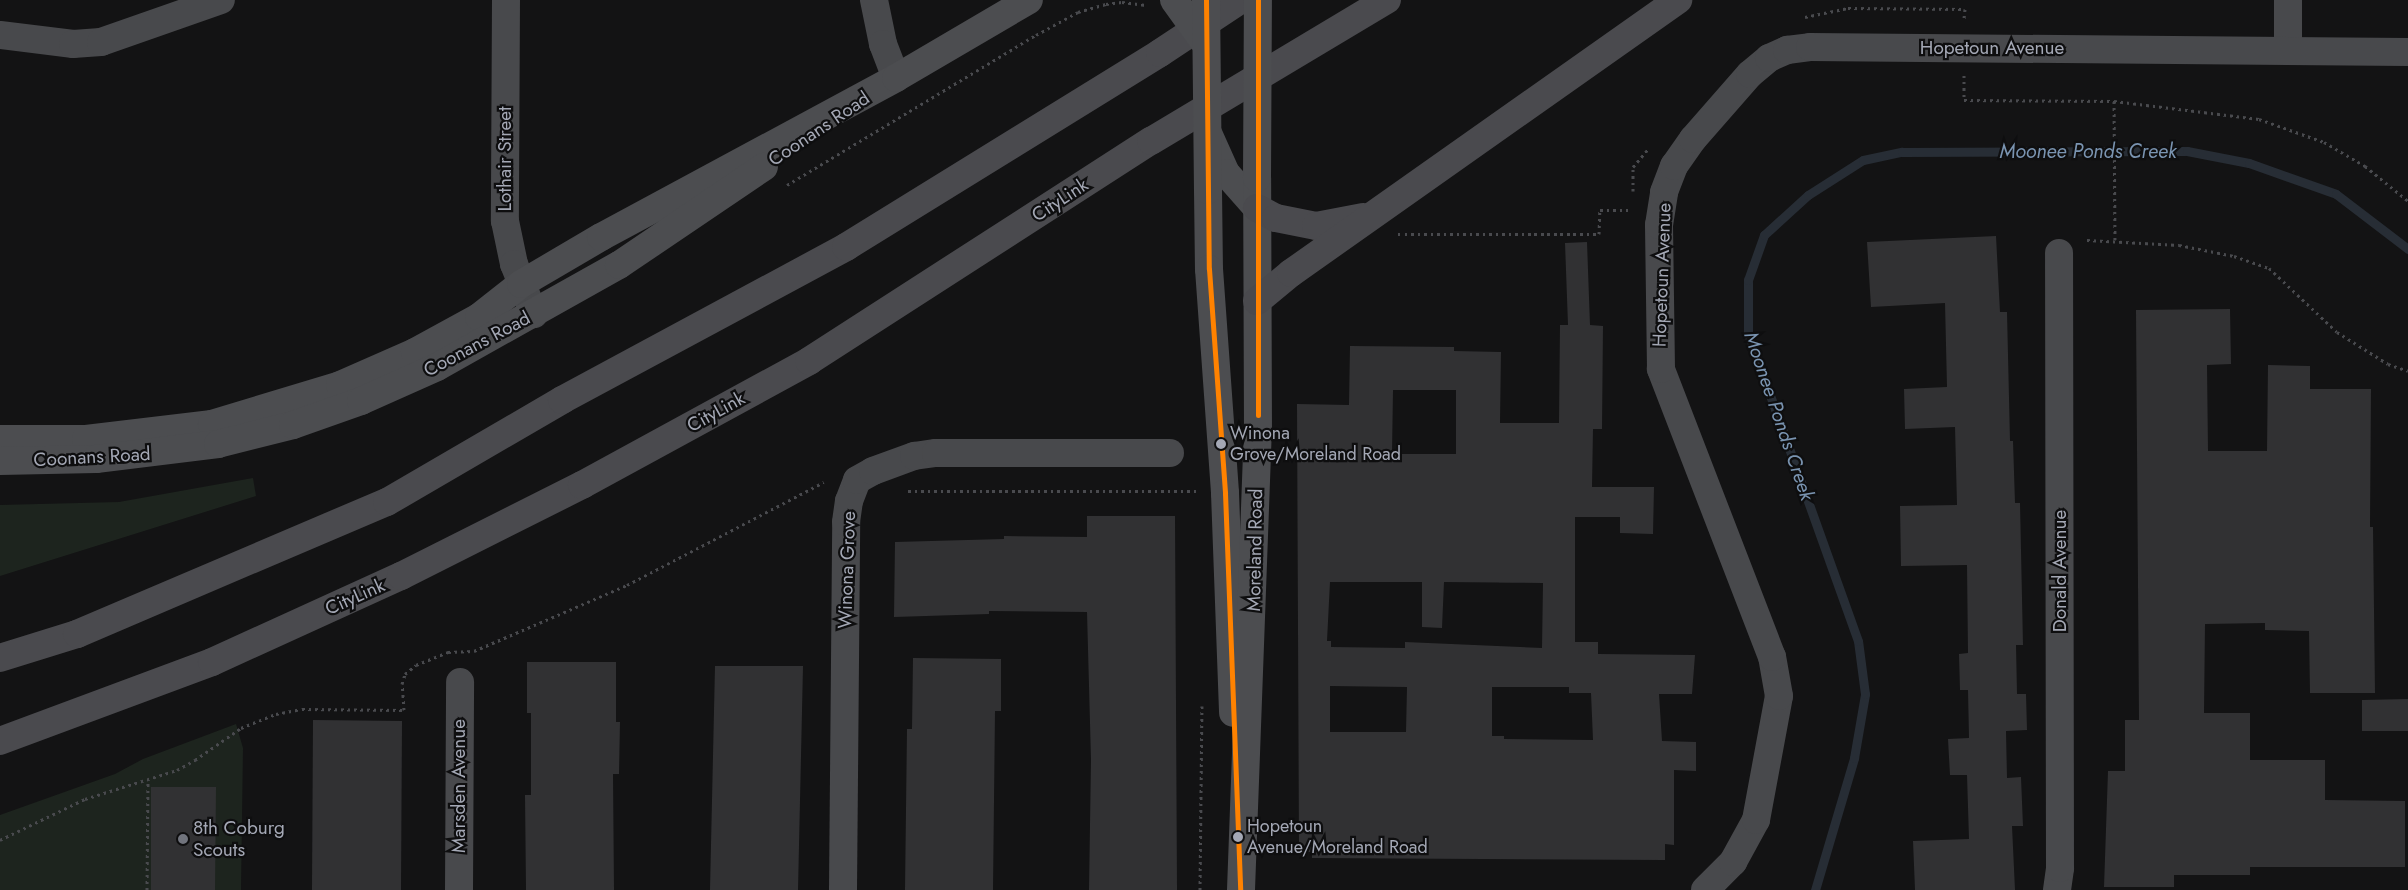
<!DOCTYPE html>
<html>
<head>
<meta charset="utf-8">
<style>
  body { margin:0 }
  #map { position:relative; width:2408px; height:890px; overflow:hidden; background:#131314; font-family:Jost,sans-serif }
  div>[style] { position:absolute }
  .green>* { inset:0; background:#1d241e }
  .stream>* { height:9px; margin:-4.5px; padding:0 4.5px; transform-origin:4.5px; border-radius:4.5px; background:#272d35 }
  .building>* { inset:0; background:#313133 }
  .path>* { height:3px; margin-top:-1.5px; transform-origin:0; background:repeating-linear-gradient(90deg,#494a4e 0 2.5px,transparent 0 6.5px) }
  .street>* { height:28px; margin:-14px; padding:0 14px; transform-origin:14px; border-radius:14px; background:#48494c }
  .secondary>* { height:28px; margin:-14px; padding:0 14px; transform-origin:14px; border-radius:14px; background:#4c4d50 }
  .highway>* { height:28px; margin:-14px; padding:0 14px; transform-origin:14px; border-radius:14px; background:#4a4a4e }
  .path-bridge>* { height:3px; margin-top:-1.5px; transform-origin:0; background:repeating-linear-gradient(90deg,#494a4e 0 2.5px,transparent 0 6.5px) }
  .secondary-bridge>* { height:28px; margin:-14px; padding:0 14px; transform-origin:14px; border-radius:14px; background:#4c4d50 }
  .bus-1>* { height:5px; margin:-2.5px; padding:0 2.5px; transform-origin:2.5px; border-radius:2.5px; background:#ff8200 }
  .dots>* { width:14px; height:14px; translate:-50% -50%; box-sizing:border-box; border:2px solid #0e0e0f; border-radius:50% }
  span { translate:-50% -50%; white-space:nowrap; text-align:center; line-height:1.15; -webkit-text-stroke:4.5px #0e0e0f; paint-order:stroke }
  .bus-label { font-size:18px; color:#a4a8b5 }
  .left { translate:0 -50%; text-align:left }
  .street-label { font-size:19px; color:#a4a8b5 }
  .poi-label { font-size:19px; color:#a4a8b5 }
  .water-label { font-size:20px; color:#7a94b1; font-style:italic }
</style>
</head>
<body>
<div id="map">
  <div class="green">
    <i style="clip-path:polygon(253px 478px,256px 496px,0 576px,0 505px,119px 502px)"></i>
    <i style="clip-path:polygon(236px 724px,243px 748px,241px 890px,0 890px,0 815px,115px 774px,143px 759px)"></i>
  </div>
  <div class="stream">
    <i style="left:1815px;top:890px;width:138px;rotate:-73.5deg"></i>
    <i style="left:1854px;top:758px;width:65px;rotate:-80.2deg"></i>
    <i style="left:1865px;top:694px;width:53px;rotate:-97.5deg"></i>
    <i style="left:1858px;top:641px;width:326px;rotate:-109.7deg"></i>
    <i style="left:1748px;top:334px;width:54px;rotate:-90deg"></i>
    <i style="left:1748px;top:280px;width:48px;rotate:-70.4deg"></i>
    <i style="left:1764px;top:235px;width:59px;rotate:-42.3deg"></i>
    <i style="left:1808px;top:195px;width:65px;rotate:-32.5deg"></i>
    <i style="left:1863px;top:160px;width:40px;rotate:-12deg"></i>
    <i style="left:1902px;top:152px;width:285px;rotate:-0.2deg"></i>
    <i style="left:2187px;top:151px;width:63px;rotate:11deg"></i>
    <i style="left:2249px;top:163px;width:92px;rotate:19.6deg"></i>
    <i style="left:2336px;top:194px;width:91px;rotate:37.4deg"></i>
  </div>
  <div class="building">
    <i style="clip-path:polygon(1996px 236px,2000px 312px,2007px 312px,2010px 441px,2013px 441px,2015px 503px,2020px 503px,2023px 645px,2016px 645px,2017px 694px,2026px 694px,2027px 730px,2006px 731px,2007px 778px,2021px 777px,2023px 826px,2012px 826px,2015px 890px,1915px 890px,1913px 841px,1969px 839px,1967px 775px,1950px 775px,1948px 739px,1969px 738px,1968px 690px,1960px 690px,1959px 654px,1968px 653px,1967px 565px,1901px 566px,1900px 506px,1957px 505px,1955px 427px,1905px 429px,1904px 389px,1947px 387px,1945px 303px,1871px 307px,1867px 242px)"></i>
    <i style="clip-path:polygon(evenodd,1587px 242px,1590px 325px,1603px 326px,1602px 429px,1593px 429px,1592px 487px,1654px 487px,1653px 534px,1620px 533px,1620px 517px,1575px 517px,1575px 642px,1598px 642px,1598px 654px,1695px 655px,1692px 694px,1659px 694px,1662px 741px,1696px 742px,1696px 771px,1674px 770px,1674px 845px,1665px 844px,1665px 860px,1312px 858px,1312px 852px,1299px 852px,1297px 404px,1349px 405px,1350px 346px,1454px 347px,1454px 351px,1501px 352px,1500px 423px,1559px 423px,1560px 325px,1568px 325px,1565px 243px,1587px 242px,1393px 390px,1456px 390px,1456px 454px,1392px 454px,1393px 390px,1587px 242px,1330px 582px,1422px 582px,1422px 627px,1442px 628px,1444px 582px,1543px 583px,1542px 648px,1405px 642px,1405px 648px,1331px 647px,1331px 641px,1327px 641px,1330px 582px,1587px 242px,1330px 686px,1407px 687px,1406px 732px,1330px 732px,1330px 686px,1587px 242px,1492px 687px,1569px 687px,1569px 693px,1591px 693px,1593px 740px,1504px 739px,1504px 736px,1492px 736px,1492px 687px)"></i>
    <i style="clip-path:polygon(2230px 309px,2231px 364px,2207px 365px,2208px 451px,2267px 451px,2268px 365px,2310px 366px,2310px 389px,2371px 389px,2370px 527px,2373px 527px,2375px 693px,2310px 693px,2309px 631px,2265px 630px,2265px 623px,2205px 624px,2204px 713px,2250px 713px,2250px 760px,2325px 760px,2325px 800px,2405px 801px,2405px 867px,2250px 867px,2250px 875px,2174px 875px,2174px 887px,2104px 887px,2108px 771px,2125px 771px,2125px 720px,2139px 720px,2136px 310px)"></i>
    <i style="clip-path:polygon(1087px 516px,1175px 516px,1177px 890px,1089px 890px,1091px 760px,1087px 612px,989px 611px,989px 614px,894px 617px,895px 542px,1004px 539px,1004px 536px,1087px 537px)"></i>
    <i style="clip-path:polygon(913px 658px,1001px 659px,1001px 711px,995px 711px,993px 890px,905px 890px,907px 729px,912px 729px)"></i>
    <i style="clip-path:polygon(527px 662px,616px 662px,616px 722px,620px 722px,619px 774px,613px 774px,614px 890px,526px 890px,525px 795px,531px 795px,531px 713px,527px 713px)"></i>
    <i style="clip-path:polygon(715px 666px,803px 666px,798px 890px,710px 890px)"></i>
    <i style="clip-path:polygon(2408px 699px,2408px 731px,2362px 731px,2362px 700px)"></i>
    <i style="clip-path:polygon(313px 720px,402px 721px,401px 890px,312px 890px)"></i>
    <i style="clip-path:polygon(151px 787px,216px 787px,215px 890px,151px 890px)"></i>
  </div>
  <div class="path">
    <i style="left:1805px;top:17px;width:44px;rotate:-11.8deg"></i>
    <i style="left:1848px;top:8px;width:117px;rotate:0.5deg"></i>
    <i style="left:1965px;top:9px;width:10px;rotate:96deg"></i>
    <i style="left:1964px;top:75px;width:25px;rotate:90deg"></i>
    <i style="left:1964px;top:100px;width:150px;rotate:0.4deg"></i>
    <i style="left:2114px;top:101px;width:139px;rotate:89.6deg"></i>
    <i style="left:2114px;top:101px;width:146px;rotate:7.1deg"></i>
    <i style="left:2259px;top:119px;width:69px;rotate:19.5deg"></i>
    <i style="left:2324px;top:142px;width:48px;rotate:30.3deg"></i>
    <i style="left:2365px;top:166px;width:55px;rotate:39.1deg"></i>
    <i style="left:787px;top:185px;width:291px;rotate:-31.1deg"></i>
    <i style="left:1036px;top:35px;width:48px;rotate:-28.7deg"></i>
    <i style="left:1078px;top:12px;width:29px;rotate:-16deg"></i>
    <i style="left:1633px;top:191px;width:24px;rotate:-90deg"></i>
    <i style="left:1633px;top:167px;width:25px;rotate:-50deg"></i>
    <i style="left:1398px;top:234px;width:201px"></i>
    <i style="left:1599px;top:234px;width:24px;rotate:-88deg"></i>
    <i style="left:1600px;top:210px;width:32px"></i>
    <i style="left:2087px;top:240px;width:92px;rotate:3.1deg"></i>
    <i style="left:2179px;top:245px;width:56px;rotate:11.3deg"></i>
    <i style="left:2234px;top:256px;width:37px;rotate:19deg"></i>
    <i style="left:2269px;top:268px;width:93px;rotate:43.3deg"></i>
    <i style="left:2337px;top:332px;width:60px;rotate:32.1deg"></i>
    <i style="left:2388px;top:364px;width:21px;rotate:19deg"></i>
    <i style="left:908px;top:491px;width:289px"></i>
    <i style="left:0;top:840px;width:94px;rotate:-25.8deg"></i>
    <i style="left:85px;top:799px;width:96px;rotate:-17.5deg"></i>
    <i style="left:177px;top:770px;width:21px;rotate:-29deg"></i>
    <i style="left:195px;top:760px;width:56px;rotate:-34.8deg"></i>
    <i style="left:241px;top:728px;width:38px;rotate:-22deg"></i>
    <i style="left:276px;top:714px;width:26px;rotate:-11deg"></i>
    <i style="left:302px;top:709px;width:102px;rotate:0.6deg"></i>
    <i style="left:404px;top:710px;width:26px;rotate:-94deg"></i>
    <i style="left:402px;top:684px;width:10px;rotate:-73deg"></i>
    <i style="left:405px;top:674px;width:14px;rotate:-39deg"></i>
    <i style="left:416px;top:665px;width:35px;rotate:-22deg"></i>
    <i style="left:448px;top:652px;width:26px;rotate:-2deg"></i>
    <i style="left:474px;top:651px;width:167px;rotate:-23.3deg"></i>
    <i style="left:627px;top:585px;width:222px;rotate:-27.6deg"></i>
    <i style="left:147px;top:890px;width:109px;rotate:-89.5deg"></i>
    <i style="left:1200px;top:890px;width:184px;rotate:-89.4deg"></i>
  </div>
  <div class="street">
    <i style="left:506px;top:0;width:221px;rotate:90.3deg"></i>
    <i style="left:505px;top:221px;width:44px;rotate:78.2deg"></i>
    <i style="left:514px;top:264px;width:54px;rotate:68.2deg"></i>
    <i style="left:874px;top:0;width:45px;rotate:78.4deg"></i>
    <i style="left:883px;top:44px;width:36px;rotate:69deg"></i>
    <i style="left:0;top:35px;width:74px;rotate:7deg"></i>
    <i style="left:73px;top:44px;width:28px;rotate:-4deg"></i>
    <i style="left:101px;top:42px;width:127px;rotate:-19.3deg"></i>
    <i style="left:2288px;top:51px;width:51px;rotate:-90deg"></i>
    <i style="left:459px;top:890px;width:208px;rotate:-89.7deg"></i>
    <i style="left:843px;top:890px;width:368px;rotate:-89.5deg"></i>
    <i style="left:846px;top:522px;width:21px;rotate:-82deg"></i>
    <i style="left:849px;top:501px;width:22px;rotate:-69deg"></i>
    <i style="left:857px;top:480px;width:18px;rotate:-29deg"></i>
    <i style="left:873px;top:471px;width:44px;rotate:-20.1deg"></i>
    <i style="left:914px;top:456px;width:22px;rotate:-8deg"></i>
    <i style="left:936px;top:453px;width:234px"></i>
    <i style="left:1705px;top:890px;width:40px;rotate:-45deg"></i>
    <i style="left:1733px;top:862px;width:48px;rotate:-61.3deg"></i>
    <i style="left:1756px;top:820px;width:126px;rotate:-79.5deg"></i>
    <i style="left:1779px;top:696px;width:40px;rotate:-100deg"></i>
    <i style="left:1772px;top:657px;width:309px;rotate:-111.1deg"></i>
    <i style="left:1661px;top:369px;width:144px;rotate:-90.8deg"></i>
    <i style="left:1659px;top:225px;width:33px;rotate:-81deg"></i>
    <i style="left:1664px;top:192px;width:28px;rotate:-69deg"></i>
    <i style="left:1674px;top:166px;width:33px;rotate:-55deg"></i>
    <i style="left:1693px;top:139px;width:86px;rotate:-48.8deg"></i>
    <i style="left:1750px;top:74px;width:25px;rotate:-40deg"></i>
    <i style="left:1769px;top:58px;width:20px;rotate:-24deg"></i>
    <i style="left:1787px;top:50px;width:23px;rotate:-7deg"></i>
    <i style="left:1810px;top:47px;width:598px;rotate:0.48deg"></i>
    <i style="left:2057px;top:890px;width:22px;rotate:-82deg"></i>
    <i style="left:2060px;top:868px;width:615px;rotate:-90.09deg"></i>
  </div>
  <div class="secondary">
    <i style="left:1208px;top:133px;width:44px;rotate:65.8deg"></i>
    <i style="left:1226px;top:173px;width:47px;rotate:48.5deg"></i>
    <i style="left:1208px;top:190px;width:79px;rotate:89.3deg"></i>
    <i style="left:1209px;top:269px;width:225px;rotate:85.9deg"></i>
    <i style="left:1225px;top:493px;width:220px;rotate:87.9deg"></i>
    <i style="left:0;top:439px;width:86px"></i>
    <i style="left:86px;top:439px;width:127px;rotate:-6.8deg"></i>
    <i style="left:212px;top:424px;width:134px;rotate:-16.9deg"></i>
    <i style="left:340px;top:385px;width:82px;rotate:-23.7deg"></i>
    <i style="left:415px;top:352px;width:73px;rotate:-28.7deg"></i>
    <i style="left:479px;top:317px;width:53px;rotate:-38.2deg"></i>
    <i style="left:521px;top:284px;width:93px;rotate:-30.4deg"></i>
    <i style="left:601px;top:237px;width:335px;rotate:-28.3deg"></i>
    <i style="left:896px;top:78px;width:154px;rotate:-30.4deg"></i>
    <i style="left:0;top:461px;width:96px;rotate:-1.2deg"></i>
    <i style="left:96px;top:459px;width:123px;rotate:-7deg"></i>
    <i style="left:218px;top:444px;width:77px;rotate:-14.2deg"></i>
    <i style="left:293px;top:425px;width:72px;rotate:-19.4deg"></i>
    <i style="left:361px;top:401px;width:83px;rotate:-24.1deg"></i>
    <i style="left:437px;top:367px;width:209px;rotate:-29.3deg"></i>
    <i style="left:619px;top:265px;width:175px;rotate:-34.1deg"></i>
    <i style="left:1241px;top:890px;width:458px;rotate:-87.9deg"></i>
    <i style="left:1258px;top:432px;width:254px;rotate:-90.2deg"></i>
  </div>
  <div class="highway">
    <i style="left:1257px;top:208px;width:21px;rotate:28deg"></i>
    <i style="left:1276px;top:218px;width:41px;rotate:11.3deg"></i>
    <i style="left:1316px;top:226px;width:48px;rotate:-10.8deg"></i>
    <i style="left:1257px;top:301px;width:44px;rotate:-39.5deg"></i>
    <i style="left:1291px;top:273px;width:474px;rotate:-35.2deg"></i>
    <i style="left:0;top:658px;width:81px;rotate:-17.3deg"></i>
    <i style="left:77px;top:634px;width:337px;rotate:-23.1deg"></i>
    <i style="left:387px;top:502px;width:203px;rotate:-30.2deg"></i>
    <i style="left:562px;top:400px;width:323px;rotate:-28.3deg"></i>
    <i style="left:846px;top:247px;width:369px;rotate:-31.7deg"></i>
    <i style="left:1160px;top:53px;width:96px;rotate:-33.5deg"></i>
    <i style="left:0;top:741px;width:226px;rotate:-20.4deg"></i>
    <i style="left:212px;top:662px;width:208px;rotate:-24.5deg"></i>
    <i style="left:401px;top:576px;width:203px;rotate:-26.7deg"></i>
    <i style="left:582px;top:485px;width:259px;rotate:-28.6deg"></i>
    <i style="left:809px;top:361px;width:407px;rotate:-32.8deg"></i>
    <i style="left:1151px;top:141px;width:275px;rotate:-30.9deg"></i>
  </div>
  <div class="path-bridge">
    <i style="left:1106px;top:4px;width:16px;rotate:-7deg"></i>
    <i style="left:1122px;top:2px;width:24px;rotate:7deg"></i>
  </div>
  <div class="secondary-bridge">
    <i style="left:1174px;top:0;width:53px;rotate:54.2deg"></i>
    <i style="left:1206px;top:0;width:190px;rotate:89.4deg"></i>
    <i style="left:1257px;top:178px;width:178px;rotate:-89.7deg"></i>
  </div>
  <div class="bus-1">
    <i style="left:1206px;top:0;width:269px;rotate:89.4deg"></i>
    <i style="left:1209px;top:269px;width:225px;rotate:85.9deg"></i>
    <i style="left:1225px;top:493px;width:397px;rotate:87.8deg"></i>
    <i style="left:1258px;top:0;width:415px;rotate:90deg"></i>
  </div>
  <div class="dots">
    <i style="left:1221px;top:444px;background:#a4a8b5"></i>
    <i style="left:1238px;top:837px;background:#a4a8b5"></i>
    <i style="left:183px;top:839px;background:#71747d"></i>
  </div>
  <div class="bus-label">
    <span class="left" style="left:1230px;top:444px">Winona<br>Grove/Moreland Road</span>
    <span class="left" style="left:1247px;top:837px">Hopetoun<br>Avenue/Moreland Road</span>
  </div>
  <div class="street-label">
    <span style="left:1992px;top:48px">Hopetoun Avenue</span>
    <span style="left:819px;top:129px;rotate:-34deg">Coonans Road</span>
    <span style="left:505px;top:159px;rotate:-90deg">Lothair Street</span>
    <span style="left:1060px;top:200px;rotate:-33deg">CityLink</span>
    <span style="left:1662px;top:275px;rotate:-88deg">Hopetoun Avenue</span>
    <span style="left:477px;top:344px;rotate:-28deg">Coonans Road</span>
    <span style="left:716px;top:412px;rotate:-29deg">CityLink</span>
    <span style="left:92px;top:457px;rotate:-3deg">Coonans Road</span>
    <span style="left:1255px;top:550px;rotate:-89deg">Moreland Road</span>
    <span style="left:847px;top:570px;rotate:-88deg">Winona Grove</span>
    <span style="left:2060px;top:571px;rotate:-90deg">Donald Avenue</span>
    <span style="left:355px;top:597px;rotate:-24deg">CityLink</span>
    <span style="left:459px;top:786px;rotate:-90deg">Marsden Avenue</span>
  </div>
  <div class="poi-label">
    <span class="left" style="left:193px;top:839px">8th Coburg<br>Scouts</span>
  </div>
  <div class="water-label">
    <span style="left:2088px;top:151px">Moonee Ponds Creek</span>
    <span style="left:1779px;top:416px;rotate:71deg">Moonee Ponds Creek</span>
  </div>
</div>
</body>
</html>
